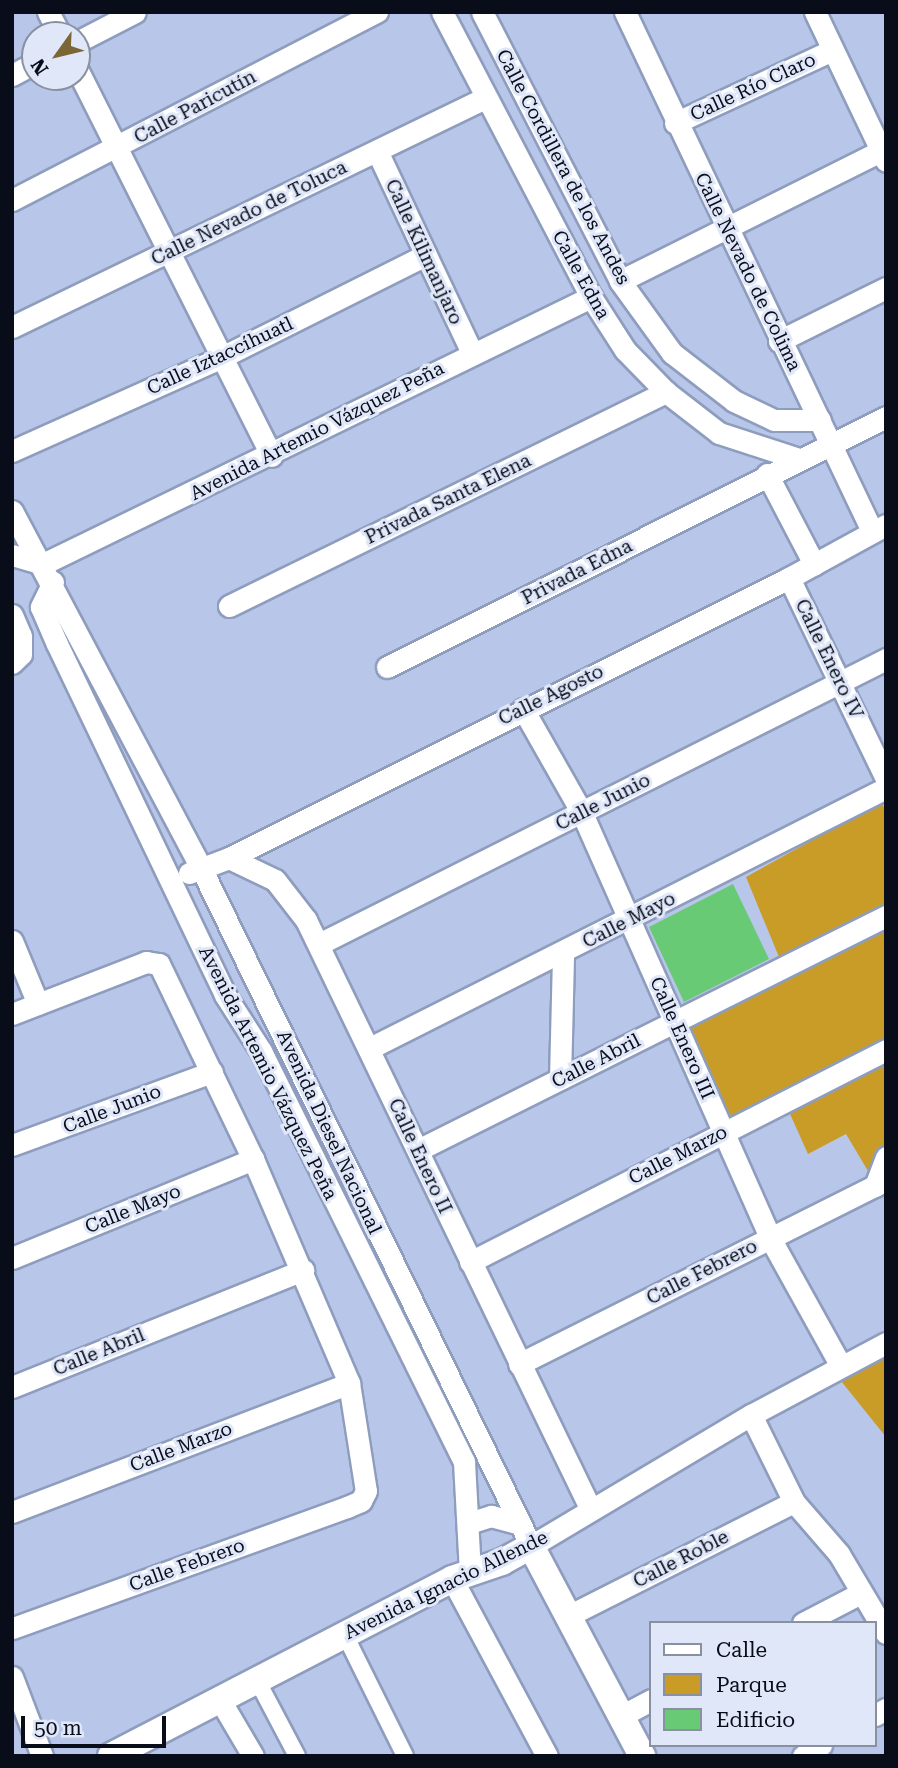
<!DOCTYPE html>
<html>
<head>
<meta charset="utf-8">
<style>
  body { margin:0 }
  #map { position:relative; width:898px; height:1768px; overflow:hidden; background:#b7c6e9; font-family:"Roboto Serif",serif }
  div>[style] { position:absolute }
  .green>* { inset:0; background:#c89c26 }
  .building>* { inset:0; background:#69ca75 }
  .roads { filter:drop-shadow(2px 0 #8e9dbe) drop-shadow(-2px 0 #8e9dbe) drop-shadow(0 2px #8e9dbe) drop-shadow(0 -2px #8e9dbe) }
  .pedestrian>* { height:16px; margin:-8px; padding:0 8px; transform-origin:8px; border-radius:8px; background:#fff }
  .minor>* { height:21px; margin:-10.5px; padding:0 10.5px; transform-origin:10.5px; border-radius:10.5px; background:#fff }
  .tertiary>* { height:26px; margin:-13px; padding:0 13px; transform-origin:13px; border-radius:13px; background:#fff }
  span { translate:-50% -50%; white-space:nowrap; text-align:center; line-height:1.15; -webkit-text-stroke:6px #dfe7f9; paint-order:stroke }
  .street-label { font-size:19px; color:#090d19 }
  .frame { position:absolute; inset:0; border:14px solid #090d19; pointer-events:none }
  .legend { position:absolute; left:649px; top:1621px; width:228px; height:126px; box-sizing:border-box; background:#dfe7f9; border:2px solid #89909f; margin:0; padding:9px 12px; list-style:none; font-size:21px; color:#090d19 }
  .legend li { display:flex; align-items:center; gap:14px; height:35px }
  .legend b { width:35px; border:2px solid #89909f }
  .north { position:absolute; left:21px; top:21px; width:70px; height:70px; box-sizing:border-box; background:#dfe7f9; border:2px solid #89909f; border-radius:50%; rotate:236deg; font-size:19px; font-weight:700; line-height:28px; text-align:center; color:#090d19 }
  .north::after { content:''; display:block; margin:auto; width:24px; height:32px; background:#7c6636; clip-path:polygon(50% 0,100% 100%,50% 72%,0 100%) }
  .scale { position:absolute; left:21px; top:1716px; width:145px; height:32px; box-sizing:border-box; border:4px solid #090d19; border-top:0; padding-left:9px; font-size:21px; line-height:24px; white-space:nowrap; color:#090d19; -webkit-text-stroke:5px #dfe7f9; paint-order:stroke }
</style>
</head>
<body>
<div id="map">
  <div class="green">
    <i style="clip-path:polygon(881px 802px,886px 811px,886px 1042px,728px 1120px,688px 1029px,786px 974px,746px 877px)"></i>
    <i style="clip-path:polygon(886px 1056px,886px 1170px,871px 1176px,846px 1134px,808px 1154px,786px 1105px)"></i>
    <i style="clip-path:polygon(886px 1343px,886px 1437px,833px 1371px)"></i>
  </div>
  <div class="building">
    <i style="clip-path:polygon(733px 884px,769px 959px,684px 1002px,649px 927px)"></i>
  </div>
  <div class="roads">
    <div class="pedestrian">
      <i style="left:345px;top:1635px;width:135px;rotate:63.6deg"></i>
      <i style="left:258px;top:1682px;width:84px;rotate:62.2deg"></i>
    </div>
    <div class="minor">
      <i style="left:48px;top:12px;width:26px;rotate:62deg"></i>
      <i style="left:442px;top:12px;width:322px;rotate:62.4deg"></i>
      <i style="left:591px;top:297px;width:63px;rotate:57.3deg"></i>
      <i style="left:625px;top:350px;width:59px;rotate:45.7deg"></i>
      <i style="left:666px;top:392px;width:67px;rotate:37.7deg"></i>
      <i style="left:719px;top:433px;width:84px;rotate:18deg"></i>
      <i style="left:482px;top:12px;width:302px;rotate:62.8deg"></i>
      <i style="left:620px;top:281px;width:89px;rotate:54.2deg"></i>
      <i style="left:672px;top:353px;width:78px;rotate:37.7deg"></i>
      <i style="left:734px;top:401px;width:44px;rotate:25.4deg"></i>
      <i style="left:774px;top:420px;width:46px"></i>
      <i style="left:625px;top:12px;width:575px;rotate:64.55deg"></i>
      <i style="left:815px;top:12px;width:165px;rotate:64.5deg"></i>
      <i style="left:77px;top:42px;width:65px;rotate:-27.3deg"></i>
      <i style="left:77px;top:69px;width:433px;rotate:63.3deg"></i>
      <i style="left:12px;top:75px;width:26px;rotate:-28deg"></i>
      <i style="left:675px;top:123px;width:173px;rotate:-24.9deg"></i>
      <i style="left:377px;top:151px;width:223px;rotate:64.8deg"></i>
      <i style="left:12px;top:200px;width:411px;rotate:-27.3deg"></i>
      <i style="left:620px;top:281px;width:292px;rotate:-26.5deg"></i>
      <i style="left:12px;top:327px;width:526px;rotate:-25.83deg"></i>
      <i style="left:779px;top:341px;width:119px;rotate:-26.4deg"></i>
      <i style="left:12px;top:451px;width:230px;rotate:-24.1deg"></i>
      <i style="left:222px;top:357px;width:228px;rotate:-26.6deg"></i>
      <i style="left:767px;top:474px;width:102px;rotate:62.4deg"></i>
      <i style="left:12px;top:511px;width:402px;rotate:62.1deg"></i>
      <i style="left:200px;top:866px;width:756px;rotate:64.04deg"></i>
      <i style="left:531px;top:1546px;width:256px;rotate:-30.8deg"></i>
      <i style="left:751px;top:1415px;width:153px;rotate:-28.1deg"></i>
      <i style="left:12px;top:555px;width:32px;rotate:16deg"></i>
      <i style="left:43px;top:564px;width:610px;rotate:-25.98deg"></i>
      <i style="left:789px;top:578px;width:223px;rotate:64.2deg"></i>
      <i style="left:53px;top:582px;width:28px;rotate:116deg"></i>
      <i style="left:41px;top:607px;width:40px;rotate:66.6deg"></i>
      <i style="left:57px;top:644px;width:389px;rotate:64.4deg"></i>
      <i style="left:225px;top:995px;width:67px;rotate:57.3deg"></i>
      <i style="left:261px;top:1051px;width:458px;rotate:63.7deg"></i>
      <i style="left:464px;top:1462px;width:111px;rotate:86.9deg"></i>
      <i style="left:229px;top:606px;width:487px;rotate:-26.1deg"></i>
      <i style="left:12px;top:615px;width:23px;rotate:67deg"></i>
      <i style="left:21px;top:636px;width:18px;rotate:90deg"></i>
      <i style="left:21px;top:654px;width:13px;rotate:135deg"></i>
      <i style="left:387px;top:667px;width:558px;rotate:-26.61deg"></i>
      <i style="left:523px;top:709px;width:120px;rotate:60.4deg"></i>
      <i style="left:582px;top:813px;width:465px;rotate:66.1deg"></i>
      <i style="left:770px;top:1238px;width:146px;rotate:61deg"></i>
      <i style="left:229px;top:858px;width:626px;rotate:-26.57deg"></i>
      <i style="left:789px;top:578px;width:111px;rotate:-28.7deg"></i>
      <i style="left:189px;top:873px;width:43px;rotate:-20.6deg"></i>
      <i style="left:229px;top:858px;width:51px;rotate:25.6deg"></i>
      <i style="left:275px;top:880px;width:51px;rotate:52.2deg"></i>
      <i style="left:306px;top:920px;width:655px;rotate:64.22deg"></i>
      <i style="left:12px;top:941px;width:68px;rotate:67.6deg"></i>
      <i style="left:319px;top:944px;width:635px;rotate:-26.69deg"></i>
      <i style="left:12px;top:1014px;width:144px;rotate:-21.2deg"></i>
      <i style="left:146px;top:962px;width:13px;rotate:9deg"></i>
      <i style="left:159px;top:964px;width:216px;rotate:64.3deg"></i>
      <i style="left:253px;top:1159px;width:244px;rotate:66.8deg"></i>
      <i style="left:349px;top:1383px;width:109px;rotate:81.1deg"></i>
      <i style="left:366px;top:1491px;width:11px;rotate:117deg"></i>
      <i style="left:361px;top:1501px;width:15px;rotate:157deg"></i>
      <i style="left:347px;top:1507px;width:356px;rotate:160.1deg"></i>
      <i style="left:370px;top:1048px;width:578px;rotate:-26.74deg"></i>
      <i style="left:560px;top:1079px;width:126px;rotate:-88.6deg"></i>
      <i style="left:12px;top:1145px;width:213px;rotate:-20.1deg"></i>
      <i style="left:418px;top:1150px;width:523px;rotate:-26.57deg"></i>
      <i style="left:875px;top:1186px;width:31px;rotate:-69deg"></i>
      <i style="left:12px;top:1258px;width:261px;rotate:-22.3deg"></i>
      <i style="left:470px;top:1262px;width:467px;rotate:-27deg"></i>
      <i style="left:519px;top:1364px;width:411px;rotate:-26.6deg"></i>
      <i style="left:12px;top:1387px;width:314px;rotate:-21.9deg"></i>
      <i style="left:751px;top:1415px;width:97px;rotate:63.7deg"></i>
      <i style="left:794px;top:1502px;width:69px;rotate:49.1deg"></i>
      <i style="left:839px;top:1554px;width:92px;rotate:59.3deg"></i>
      <i style="left:12px;top:1512px;width:361px;rotate:-20.9deg"></i>
      <i style="left:469px;top:1523px;width:23px;rotate:-18deg"></i>
      <i style="left:491px;top:1516px;width:28px;rotate:15deg"></i>
      <i style="left:452px;top:1579px;width:201px;rotate:61.8deg"></i>
      <i style="left:568px;top:1616px;width:253px;rotate:-26.8deg"></i>
      <i style="left:803px;top:1623px;width:63px;rotate:-27.4deg"></i>
      <i style="left:12px;top:1677px;width:85px;rotate:69.2deg"></i>
      <i style="left:220px;top:1700px;width:65px;rotate:59.5deg"></i>
      <i style="left:623px;top:1715px;width:32px;rotate:-28deg"></i>
      <i style="left:875px;top:1715px;width:13px;rotate:-29deg"></i>
      <i style="left:803px;top:1756px;width:21px;rotate:-31deg"></i>
    </div>
    <div class="tertiary">
      <i style="left:111px;top:1756px;width:384px;rotate:-27.4deg"></i>
      <i style="left:452px;top:1579px;width:53px;rotate:-18.8deg"></i>
      <i style="left:502px;top:1562px;width:33px;rotate:-29deg"></i>
      <i style="left:531px;top:1546px;width:238px;rotate:62.1deg"></i>
    </div>
  </div>
  <div class="street-label">
    <span style="left:753px;top:87px;rotate:-25deg">Calle Río Claro</span>
    <span style="left:195px;top:107px;rotate:-28deg">Calle Paricutín</span>
    <span style="left:563px;top:167px;rotate:62deg">Calle Cordillera de los Andes</span>
    <span style="left:249px;top:213px;rotate:-26deg">Calle Nevado de Toluca</span>
    <span style="left:424px;top:252px;rotate:65deg">Calle Kilimanjaro</span>
    <span style="left:748px;top:272px;rotate:64deg">Calle Nevado de Colima</span>
    <span style="left:581px;top:275px;rotate:61deg">Calle Edna</span>
    <span style="left:220px;top:356px;rotate:-25deg">Calle Iztaccíhuatl</span>
    <span style="left:317px;top:431px;rotate:-27deg">Avenida Artemio Vázquez Peña</span>
    <span style="left:448px;top:499px;rotate:-26deg">Privada Santa Elena</span>
    <span style="left:577px;top:572px;rotate:-27deg">Privada Edna</span>
    <span style="left:829px;top:659px;rotate:64deg">Calle Enero IV</span>
    <span style="left:551px;top:695px;rotate:-26deg">Calle Agosto</span>
    <span style="left:603px;top:802px;rotate:-27deg">Calle Junio</span>
    <span style="left:629px;top:920px;rotate:-27deg">Calle Mayo</span>
    <span style="left:682px;top:1038px;rotate:66deg">Calle Enero III</span>
    <span style="left:596px;top:1061px;rotate:-27deg">Calle Abril</span>
    <span style="left:268px;top:1073px;rotate:63deg">Avenida Artemio Vázquez Peña</span>
    <span style="left:112px;top:1109px;rotate:-21deg">Calle Junio</span>
    <span style="left:329px;top:1132px;rotate:65deg">Avenida Diesel Nacional</span>
    <span style="left:678px;top:1155px;rotate:-27deg">Calle Marzo</span>
    <span style="left:420px;top:1156px;rotate:65deg">Calle Enero II</span>
    <span style="left:133px;top:1209px;rotate:-22deg">Calle Mayo</span>
    <span style="left:702px;top:1272px;rotate:-27deg">Calle Febrero</span>
    <span style="left:99px;top:1352px;rotate:-22deg">Calle Abril</span>
    <span style="left:181px;top:1447px;rotate:-21deg">Calle Marzo</span>
    <span style="left:681px;top:1559px;rotate:-27deg">Calle Roble</span>
    <span style="left:187px;top:1565px;rotate:-20deg">Calle Febrero</span>
    <span style="left:446px;top:1585px;rotate:-26deg">Avenida Ignacio Allende</span>
  </div>
  <div class="frame"></div>
  <ul class="legend">
  <li><b style="height:9px;background:#fff"></b>Calle</li>
  <li><b style="height:19px;background:#c89c26"></b>Parque</li>
  <li><b style="height:19px;background:#69ca75"></b>Edificio</li>
  </ul>
  <div class="north">N</div>
  <div class="scale">50 m</div>
</div>
</body>
</html>
